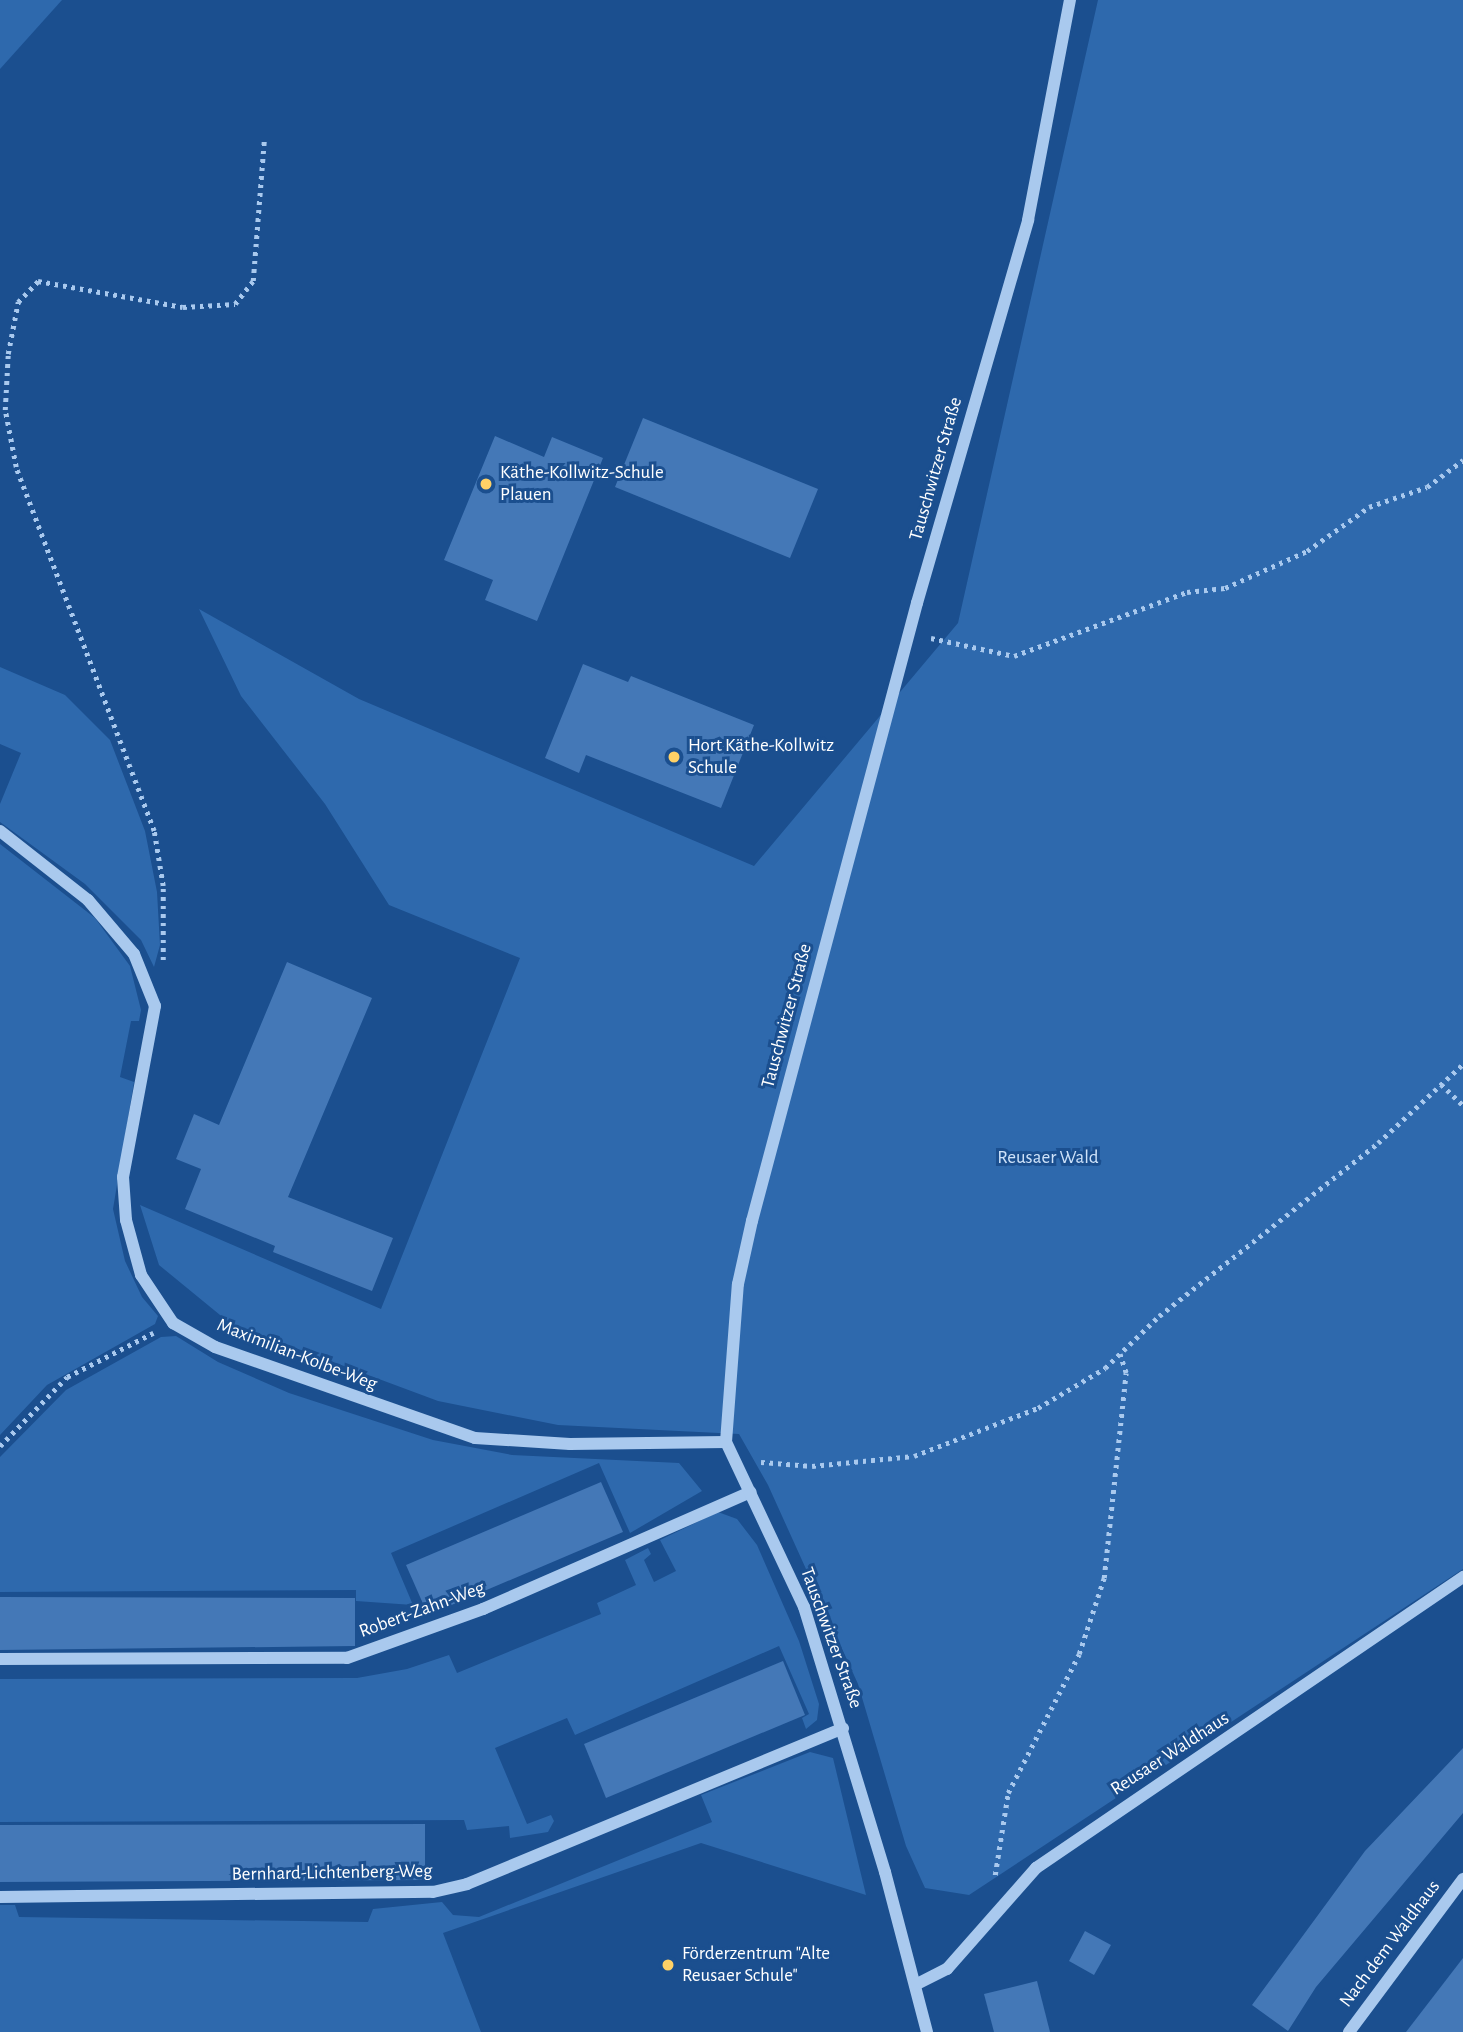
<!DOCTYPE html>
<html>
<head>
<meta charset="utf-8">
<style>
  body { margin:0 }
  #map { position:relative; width:1463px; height:2032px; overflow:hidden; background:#1b4f8f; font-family:"Alegreya Sans",sans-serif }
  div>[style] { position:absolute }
  .green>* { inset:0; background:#2e69ad }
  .building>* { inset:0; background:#4478b7 }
  .path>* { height:4.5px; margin-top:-2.25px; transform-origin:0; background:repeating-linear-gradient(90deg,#a9c9ee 0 3.5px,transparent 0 8.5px) }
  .minor>* { height:12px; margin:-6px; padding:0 6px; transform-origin:6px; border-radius:6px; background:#a9c9ee }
  .dots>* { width:19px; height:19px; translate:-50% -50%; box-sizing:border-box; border:4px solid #1b4f8f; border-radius:50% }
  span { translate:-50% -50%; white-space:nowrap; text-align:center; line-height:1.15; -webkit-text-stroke:6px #1b4f8f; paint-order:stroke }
  .street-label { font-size:19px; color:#fff }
  .poi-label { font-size:19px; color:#fff }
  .left { translate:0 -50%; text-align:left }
  .park-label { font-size:19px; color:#cfe3fa }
</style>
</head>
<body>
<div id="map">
  <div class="green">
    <i style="clip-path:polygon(0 0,62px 0,0 69px)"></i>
    <i style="clip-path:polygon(1098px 0,1463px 0,1463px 1569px,969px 1895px,925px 1888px,906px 1846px,858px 1684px,768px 1485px,739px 1434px,558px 1425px,438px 1401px,231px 1324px,159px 1265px,140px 1205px,381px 1309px,520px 958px,389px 905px,325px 804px,241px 696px,199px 609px,359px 699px,754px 866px,958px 623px)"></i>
    <i style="clip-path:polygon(0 667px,65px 695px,110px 740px,145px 831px,157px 892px,160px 945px,154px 967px,141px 940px,85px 884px,0 822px,0 804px,21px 753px,0 744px)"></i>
    <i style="clip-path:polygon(0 844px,95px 918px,130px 966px,141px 1010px,139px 1021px,131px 1021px,120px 1077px,134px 1082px,113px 1209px,125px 1261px,142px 1297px,158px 1316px,155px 1324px,47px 1385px,0 1435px)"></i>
    <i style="clip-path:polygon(176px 1336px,218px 1362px,289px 1393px,433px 1440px,512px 1455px,679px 1463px,702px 1491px,630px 1533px,599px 1463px,391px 1553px,413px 1605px,356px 1601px,356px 1590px,0 1592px,0 1457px,66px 1390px,161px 1337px)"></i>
    <i style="clip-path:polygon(718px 1512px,737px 1519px,757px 1545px,799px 1641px,819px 1704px,817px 1720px,806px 1729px,802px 1718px,809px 1714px,779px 1646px,575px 1735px,567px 1718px,495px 1748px,527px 1824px,551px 1815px,554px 1821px,548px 1832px,510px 1838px,509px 1826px,467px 1830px,464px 1820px,0 1822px,0 1679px,357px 1678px,407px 1669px,449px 1655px,457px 1673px,601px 1614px,597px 1603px,636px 1585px,625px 1560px,648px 1548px,651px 1554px,644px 1560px,654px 1582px,676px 1571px,660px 1540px)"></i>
    <i style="clip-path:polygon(810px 1752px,833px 1758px,866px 1895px,701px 1843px,443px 1933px,481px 2032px,0 2032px,0 1905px,15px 1905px,19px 1917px,368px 1922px,373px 1909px,442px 1902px,453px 1915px,479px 1917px,712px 1822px,701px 1795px)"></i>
  </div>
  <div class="building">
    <i style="clip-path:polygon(643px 418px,818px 489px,790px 558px,615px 487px)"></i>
    <i style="clip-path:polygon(495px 436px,544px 457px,552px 437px,603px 458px,537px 621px,485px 600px,493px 580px,444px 560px)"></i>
    <i style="clip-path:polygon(583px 664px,628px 682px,631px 676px,754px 725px,721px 808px,586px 755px,579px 773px,545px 758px)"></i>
    <i style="clip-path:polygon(287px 962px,372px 998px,288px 1197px,393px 1238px,372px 1291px,273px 1252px,275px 1246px,185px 1209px,201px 1169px,176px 1159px,194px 1114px,219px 1125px)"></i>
    <i style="clip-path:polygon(601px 1482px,623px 1532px,428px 1615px,406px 1565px)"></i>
    <i style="clip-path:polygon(0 1597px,355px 1598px,355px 1646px,0 1650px)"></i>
    <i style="clip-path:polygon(783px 1661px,805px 1715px,606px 1798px,584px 1744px)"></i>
    <i style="clip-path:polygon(1463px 1748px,1463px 1813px,1316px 1987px,1288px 2031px,1252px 2005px,1365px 1851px)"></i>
    <i style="clip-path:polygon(425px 1824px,425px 1880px,0 1882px,0 1825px)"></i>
    <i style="clip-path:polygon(1085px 1931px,1111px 1945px,1094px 1975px,1069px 1961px)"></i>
    <i style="clip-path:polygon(1463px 1958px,1463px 2032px,1406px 2032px)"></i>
    <i style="clip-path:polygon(1037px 1981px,1050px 2032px,994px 2032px,984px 1994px)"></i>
  </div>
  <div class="path">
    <i style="left:931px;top:638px;width:85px;rotate:12.2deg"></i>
    <i style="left:1014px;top:656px;width:184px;rotate:-20.3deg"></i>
    <i style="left:1187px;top:592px;width:38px;rotate:-6deg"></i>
    <i style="left:1225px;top:588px;width:90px;rotate:-24.3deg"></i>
    <i style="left:1307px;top:551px;width:76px;rotate:-35.4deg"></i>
    <i style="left:1369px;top:507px;width:61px;rotate:-19deg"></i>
    <i style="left:1427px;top:487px;width:45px;rotate:-36.9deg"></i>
    <i style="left:163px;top:960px;width:74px;rotate:-90deg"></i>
    <i style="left:163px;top:886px;width:56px;rotate:-99.3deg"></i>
    <i style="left:154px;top:831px;width:389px;rotate:-110.8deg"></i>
    <i style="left:16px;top:467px;width:58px;rotate:-100.9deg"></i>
    <i style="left:5px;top:410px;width:56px;rotate:-86.9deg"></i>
    <i style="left:8px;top:354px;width:53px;rotate:-79.1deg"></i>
    <i style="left:18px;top:302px;width:29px;rotate:-46deg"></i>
    <i style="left:38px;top:281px;width:147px;rotate:10.2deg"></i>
    <i style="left:183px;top:307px;width:52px;rotate:-3.3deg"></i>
    <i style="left:235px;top:304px;width:29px;rotate:-52deg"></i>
    <i style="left:253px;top:281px;width:141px;rotate:-85.5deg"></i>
    <i style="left:1441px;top:1084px;width:30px;rotate:44deg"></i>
    <i style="left:0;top:1446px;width:96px;rotate:-45.8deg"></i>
    <i style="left:67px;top:1377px;width:97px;rotate:-27.1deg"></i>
    <i style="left:761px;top:1462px;width:51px;rotate:4.5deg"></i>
    <i style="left:812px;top:1466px;width:102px;rotate:-5.6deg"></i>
    <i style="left:914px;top:1456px;width:133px;rotate:-21.2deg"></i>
    <i style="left:1038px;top:1408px;width:78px;rotate:-30.8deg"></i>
    <i style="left:1105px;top:1368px;width:75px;rotate:-43.9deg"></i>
    <i style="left:1159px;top:1316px;width:279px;rotate:-38.3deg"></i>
    <i style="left:1378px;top:1143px;width:116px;rotate:-42.9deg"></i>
    <i style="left:995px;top:1875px;width:83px;rotate:-81deg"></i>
    <i style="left:1008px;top:1793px;width:156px;rotate:-62.9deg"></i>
    <i style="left:1079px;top:1654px;width:80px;rotate:-71.8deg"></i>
    <i style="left:1104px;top:1578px;width:206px;rotate:-83.9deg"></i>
    <i style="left:1126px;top:1373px;width:20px;rotate:-108deg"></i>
  </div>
  <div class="minor">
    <i style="left:0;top:831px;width:112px;rotate:38.1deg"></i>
    <i style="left:88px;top:900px;width:71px;rotate:49.6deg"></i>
    <i style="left:134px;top:954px;width:56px;rotate:68deg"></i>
    <i style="left:155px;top:1006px;width:174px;rotate:100.6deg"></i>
    <i style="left:123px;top:1177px;width:43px;rotate:86deg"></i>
    <i style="left:126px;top:1220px;width:57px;rotate:74.7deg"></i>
    <i style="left:141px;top:1275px;width:58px;rotate:56.3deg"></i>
    <i style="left:173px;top:1323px;width:48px;rotate:29.7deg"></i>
    <i style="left:215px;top:1347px;width:275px;rotate:19.3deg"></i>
    <i style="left:475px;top:1438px;width:95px;rotate:3.6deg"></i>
    <i style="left:570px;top:1444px;width:156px;rotate:-0.7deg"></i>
    <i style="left:0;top:1659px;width:347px;rotate:-0.2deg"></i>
    <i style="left:347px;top:1658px;width:145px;rotate:-19.8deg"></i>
    <i style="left:483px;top:1609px;width:292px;rotate:-23.6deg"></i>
    <i style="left:0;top:1897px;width:433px;rotate:-0.7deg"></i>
    <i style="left:433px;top:1892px;width:35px;rotate:-13deg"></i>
    <i style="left:467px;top:1884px;width:407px;rotate:-22.5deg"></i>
    <i style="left:917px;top:1984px;width:34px;rotate:-27deg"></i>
    <i style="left:947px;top:1969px;width:135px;rotate:-48.6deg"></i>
    <i style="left:1036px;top:1868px;width:517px;rotate:-34.27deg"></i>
    <i style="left:927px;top:2032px;width:165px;rotate:-104.7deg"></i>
    <i style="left:885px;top:1872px;width:277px;rotate:-107deg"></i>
    <i style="left:804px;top:1607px;width:183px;rotate:-115.3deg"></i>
    <i style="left:726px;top:1442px;width:158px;rotate:-85.7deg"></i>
    <i style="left:738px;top:1284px;width:65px;rotate:-77.5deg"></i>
    <i style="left:752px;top:1221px;width:640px;rotate:-75.05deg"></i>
    <i style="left:917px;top:603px;width:399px;rotate:-73.8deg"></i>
    <i style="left:1028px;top:220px;width:224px;rotate:-79.2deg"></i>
    <i style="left:1349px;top:2032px;width:191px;rotate:-53.3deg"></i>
  </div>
  <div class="dots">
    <i style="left:486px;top:484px;background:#ffd166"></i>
    <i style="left:674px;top:757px;background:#ffd166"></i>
    <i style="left:668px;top:1965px;background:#ffd166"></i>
  </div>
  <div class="street-label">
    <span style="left:936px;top:469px;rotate:-74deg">Tauschwitzer Straße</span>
    <span style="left:787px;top:1016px;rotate:-75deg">Tauschwitzer Straße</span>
    <span style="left:297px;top:1355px;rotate:21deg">Maximilian-Kolbe-Weg</span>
    <span style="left:422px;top:1610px;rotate:-20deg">Robert-Zahn-Weg</span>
    <span style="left:831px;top:1638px;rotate:70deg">Tauschwitzer Straße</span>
    <span style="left:1170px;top:1754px;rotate:-33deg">Reusaer Waldhaus</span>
    <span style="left:332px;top:1873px;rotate:-1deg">Bernhard-Lichtenberg-Weg</span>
    <span style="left:1390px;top:1944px;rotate:-53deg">Nach dem Waldhaus</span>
  </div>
  <div class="poi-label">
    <span class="left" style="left:500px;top:484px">Käthe-Kollwitz-Schule<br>Plauen</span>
    <span class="left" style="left:688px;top:757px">Hort Käthe-Kollwitz<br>Schule</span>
    <span class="left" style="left:682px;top:1965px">Förderzentrum "Alte<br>Reusaer Schule"</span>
  </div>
  <div class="park-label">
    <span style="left:1048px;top:1158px">Reusaer Wald</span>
  </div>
</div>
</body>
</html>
